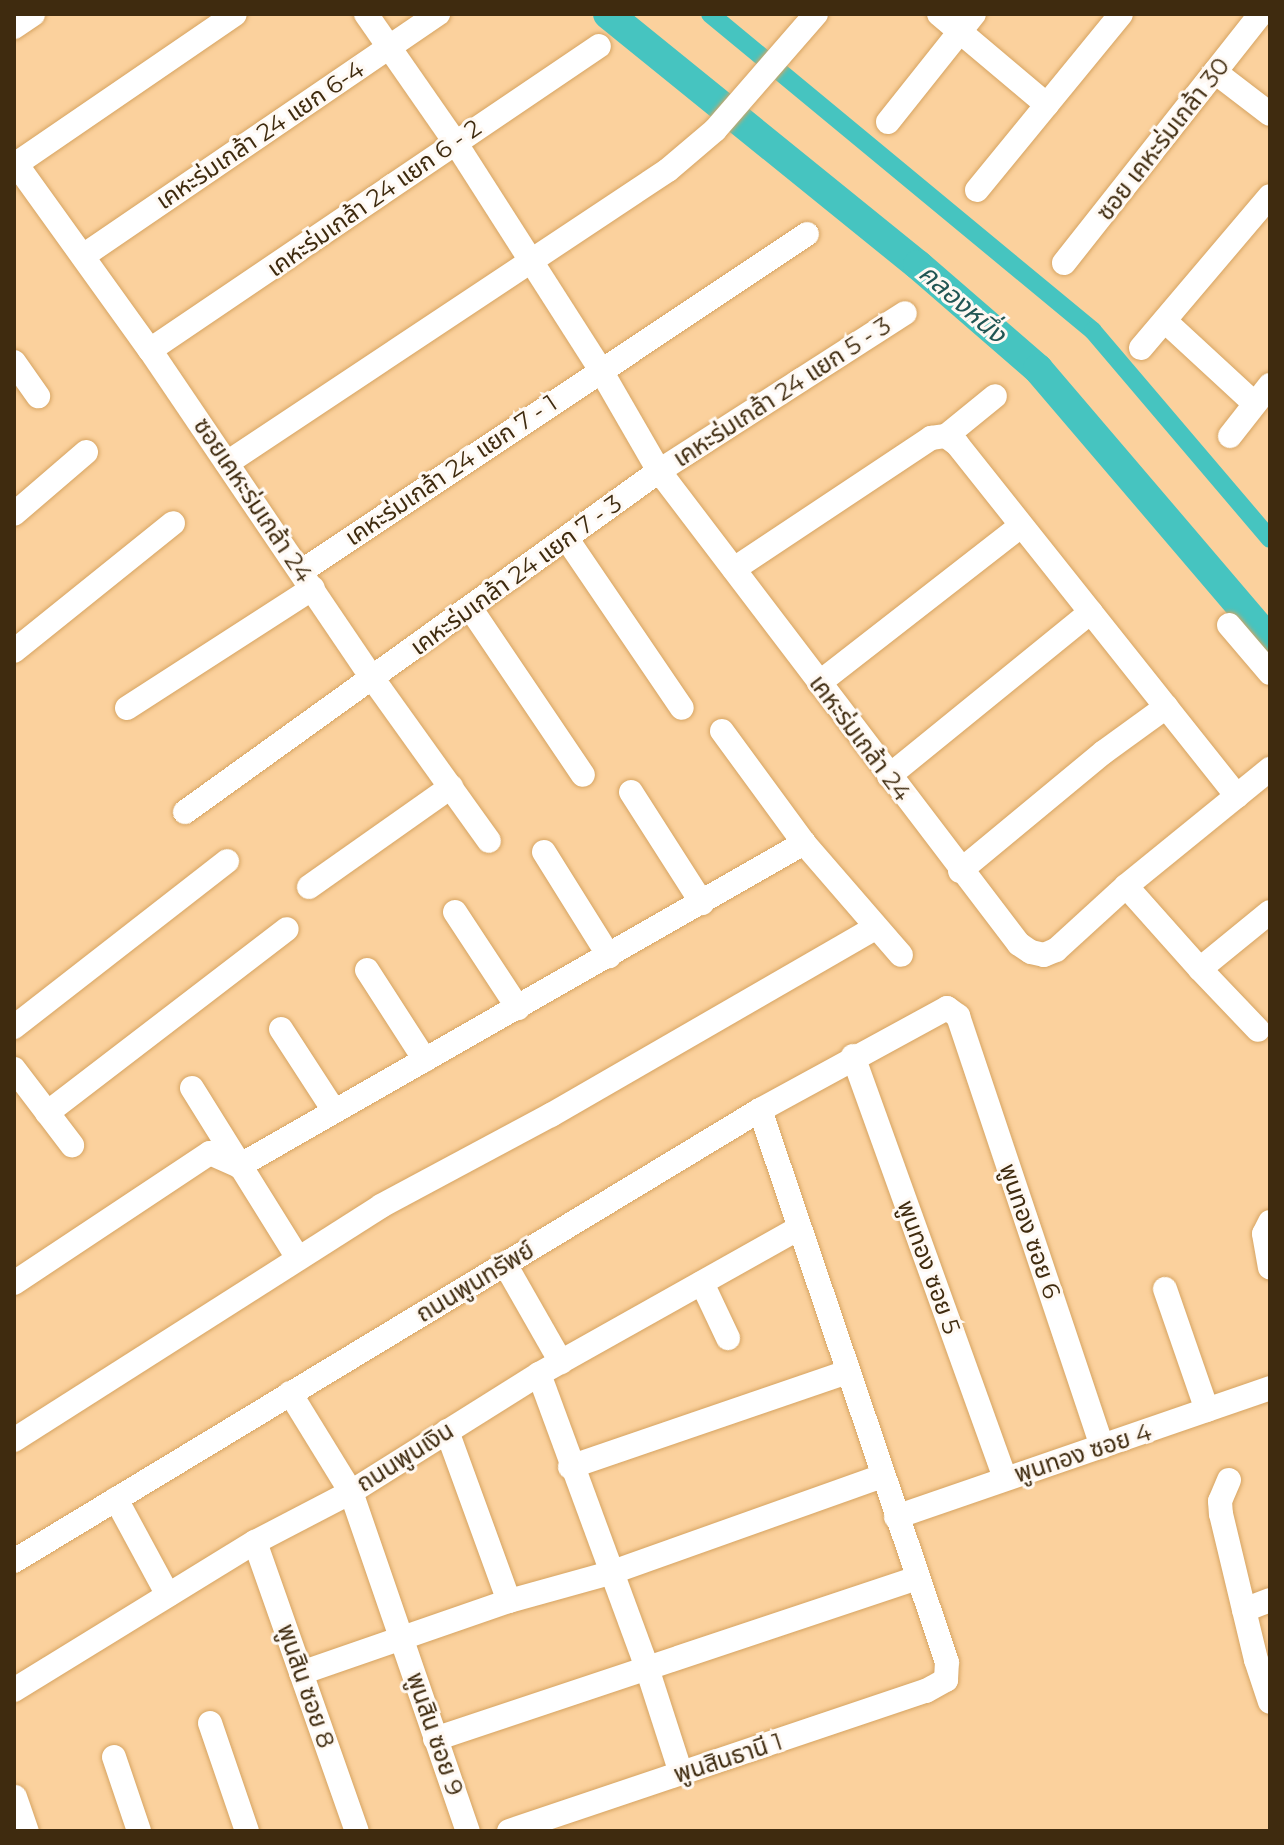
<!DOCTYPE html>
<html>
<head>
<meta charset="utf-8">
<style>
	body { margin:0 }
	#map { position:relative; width:1284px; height:1845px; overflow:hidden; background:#fbd19d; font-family:Montserrat,"Noto Sans Thai",sans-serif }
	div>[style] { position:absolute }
	.canal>* { height:18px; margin:-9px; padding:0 9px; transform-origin:9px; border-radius:9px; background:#46c4c0 }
	.river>* { height:30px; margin:-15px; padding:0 15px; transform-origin:15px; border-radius:15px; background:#46c4c0 }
	.roads { filter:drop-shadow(0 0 2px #d6a462) drop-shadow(0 0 2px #d6a462) }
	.minor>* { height:24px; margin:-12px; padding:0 12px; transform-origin:12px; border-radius:12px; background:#fff }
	span { translate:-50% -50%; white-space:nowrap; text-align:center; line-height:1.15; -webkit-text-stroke:6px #fff9f3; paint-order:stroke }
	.street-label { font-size:24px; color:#3f2b0f }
	.water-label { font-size:26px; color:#215654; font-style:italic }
	.frame { position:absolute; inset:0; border:16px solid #3f2b0f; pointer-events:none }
</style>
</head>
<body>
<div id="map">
	<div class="canal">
		<i style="left:710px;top:14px;width:497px;rotate:39.6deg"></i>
		<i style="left:1093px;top:331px;width:273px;rotate:49.6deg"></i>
	</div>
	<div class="river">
		<i style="left:608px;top:14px;width:399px;rotate:39deg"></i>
		<i style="left:918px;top:265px;width:159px;rotate:40.9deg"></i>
		<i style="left:1038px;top:369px;width:358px;rotate:49.5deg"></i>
	</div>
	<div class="roads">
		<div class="minor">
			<i style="left:366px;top:14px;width:156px;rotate:55.2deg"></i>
			<i style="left:455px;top:142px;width:269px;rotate:57.4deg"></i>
			<i style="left:600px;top:369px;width:118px;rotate:60deg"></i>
			<i style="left:659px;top:471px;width:594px;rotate:52.73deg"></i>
			<i style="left:1019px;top:944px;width:14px;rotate:34deg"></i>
			<i style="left:1031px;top:952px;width:13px;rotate:13deg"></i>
			<i style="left:1044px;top:955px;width:13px;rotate:-23deg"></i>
			<i style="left:1056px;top:950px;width:95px;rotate:-42.4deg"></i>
			<i style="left:1126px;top:886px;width:186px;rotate:-39.1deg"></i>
			<i style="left:939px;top:14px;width:141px;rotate:40.1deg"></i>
			<i style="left:14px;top:27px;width:23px;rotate:-34deg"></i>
			<i style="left:1215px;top:72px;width:69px;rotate:37.4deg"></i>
			<i style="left:888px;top:122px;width:138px;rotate:-51.5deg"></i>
			<i style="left:14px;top:161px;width:233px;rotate:54.3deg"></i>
			<i style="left:150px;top:350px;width:397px;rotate:55.9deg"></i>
			<i style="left:373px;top:679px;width:199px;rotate:54.4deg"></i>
			<i style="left:16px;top:164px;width:265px;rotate:-34.4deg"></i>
			<i style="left:977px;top:190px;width:227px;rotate:-50.7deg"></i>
			<i style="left:83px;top:256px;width:430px;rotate:-34.3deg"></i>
			<i style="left:1064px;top:263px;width:318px;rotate:-51.7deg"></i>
			<i style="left:1165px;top:321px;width:122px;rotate:42.7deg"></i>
			<i style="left:1141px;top:348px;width:199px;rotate:-49.7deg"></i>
			<i style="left:150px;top:350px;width:542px;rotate:-34.1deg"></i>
			<i style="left:14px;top:362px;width:42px;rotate:54.8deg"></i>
			<i style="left:946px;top:436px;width:14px;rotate:36deg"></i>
			<i style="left:957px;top:444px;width:450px;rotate:51.5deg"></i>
			<i style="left:946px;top:436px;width:63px;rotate:-39.2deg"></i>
			<i style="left:1230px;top:436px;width:65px;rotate:-51.9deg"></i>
			<i style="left:227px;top:463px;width:529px;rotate:-33.6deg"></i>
			<i style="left:668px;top:170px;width:62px;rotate:-40.4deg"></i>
			<i style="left:715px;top:130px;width:154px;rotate:-49deg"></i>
			<i style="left:14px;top:514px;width:95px;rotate:-40.7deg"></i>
			<i style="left:567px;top:539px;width:204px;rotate:55.8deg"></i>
			<i style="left:734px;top:569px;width:237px;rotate:-33.6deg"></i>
			<i style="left:931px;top:438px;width:15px;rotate:-8deg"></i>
			<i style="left:302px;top:571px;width:607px;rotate:-33.72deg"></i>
			<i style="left:471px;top:609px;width:200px;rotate:56deg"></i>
			<i style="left:1229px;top:625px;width:63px;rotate:49.5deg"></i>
			<i style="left:14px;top:651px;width:204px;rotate:-38.8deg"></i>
			<i style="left:819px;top:683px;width:256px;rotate:-37.9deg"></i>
			<i style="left:127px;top:708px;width:221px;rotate:-32.8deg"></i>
			<i style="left:722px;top:731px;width:139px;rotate:53.8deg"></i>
			<i style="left:804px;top:843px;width:148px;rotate:49.1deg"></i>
			<i style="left:889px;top:776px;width:260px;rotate:-39.1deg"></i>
			<i style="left:631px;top:792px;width:132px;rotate:57.4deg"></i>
			<i style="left:185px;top:812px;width:584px;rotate:-35.73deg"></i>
			<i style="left:659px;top:471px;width:292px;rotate:-32.7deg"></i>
			<i style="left:544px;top:852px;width:123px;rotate:58deg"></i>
			<i style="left:960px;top:871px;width:187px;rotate:-39.6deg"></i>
			<i style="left:1104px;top:752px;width:77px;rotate:-36deg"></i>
			<i style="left:1126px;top:886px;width:111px;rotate:48.3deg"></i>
			<i style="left:1200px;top:969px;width:90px;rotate:-39.2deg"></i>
			<i style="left:309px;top:887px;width:174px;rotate:-35.2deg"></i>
			<i style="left:455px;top:912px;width:115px;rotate:56.7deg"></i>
			<i style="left:1200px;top:969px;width:84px;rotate:46.4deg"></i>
			<i style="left:367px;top:970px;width:107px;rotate:57.2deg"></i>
			<i style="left:14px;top:1027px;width:270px;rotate:-37.9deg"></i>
			<i style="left:281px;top:1029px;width:95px;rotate:57deg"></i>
			<i style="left:853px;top:1056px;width:449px;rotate:70.2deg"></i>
			<i style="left:14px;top:1069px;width:96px;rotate:52.7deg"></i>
			<i style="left:192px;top:1088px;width:199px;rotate:58.1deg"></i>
			<i style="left:47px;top:1113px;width:302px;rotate:-37.5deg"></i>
			<i style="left:1270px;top:1222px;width:13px;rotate:117deg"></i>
			<i style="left:1264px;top:1234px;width:34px;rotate:80deg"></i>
			<i style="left:505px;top:1264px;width:113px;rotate:60.3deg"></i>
			<i style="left:14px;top:1283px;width:235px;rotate:-33.6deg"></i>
			<i style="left:210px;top:1153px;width:32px;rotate:24deg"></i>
			<i style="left:239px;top:1166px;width:651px;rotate:-29.76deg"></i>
			<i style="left:702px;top:1283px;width:61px;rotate:64.7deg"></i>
			<i style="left:1165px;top:1289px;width:128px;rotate:70.9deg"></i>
			<i style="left:539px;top:1374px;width:313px;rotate:69.8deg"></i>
			<i style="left:647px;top:1668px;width:110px;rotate:72.1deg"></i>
			<i style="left:290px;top:1393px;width:116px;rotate:58.4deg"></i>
			<i style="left:351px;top:1492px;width:359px;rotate:71deg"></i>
			<i style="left:447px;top:1431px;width:181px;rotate:70deg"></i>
			<i style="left:14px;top:1440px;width:435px;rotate:-32.5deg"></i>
			<i style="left:381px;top:1206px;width:193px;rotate:-28.2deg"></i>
			<i style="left:551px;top:1115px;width:374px;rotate:-30deg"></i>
			<i style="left:570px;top:1467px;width:293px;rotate:-18.9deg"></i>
			<i style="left:1229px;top:1480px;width:23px;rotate:113deg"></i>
			<i style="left:1220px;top:1501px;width:13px;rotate:86deg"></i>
			<i style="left:1221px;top:1514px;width:150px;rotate:76.5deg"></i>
			<i style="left:1256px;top:1660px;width:44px;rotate:71.6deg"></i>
			<i style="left:116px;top:1499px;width:109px;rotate:61.6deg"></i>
			<i style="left:896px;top:1517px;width:396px;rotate:-19deg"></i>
			<i style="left:255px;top:1542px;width:306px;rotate:70.6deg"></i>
			<i style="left:14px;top:1561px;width:872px;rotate:-31.16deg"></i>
			<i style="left:760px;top:1110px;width:213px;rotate:-28.6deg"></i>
			<i style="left:947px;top:1008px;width:14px;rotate:36deg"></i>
			<i style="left:958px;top:1016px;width:454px;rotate:71.5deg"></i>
			<i style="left:1244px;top:1610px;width:28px;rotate:-21deg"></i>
			<i style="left:301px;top:1673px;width:220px;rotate:-19.1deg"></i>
			<i style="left:509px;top:1601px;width:105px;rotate:-15.5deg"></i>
			<i style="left:610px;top:1573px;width:289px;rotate:-19.6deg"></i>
			<i style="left:14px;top:1690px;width:283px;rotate:-31.6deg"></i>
			<i style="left:255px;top:1542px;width:108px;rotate:-27.5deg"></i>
			<i style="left:351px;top:1492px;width:222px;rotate:-32.1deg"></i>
			<i style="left:539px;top:1374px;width:298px;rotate:-29.3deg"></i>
			<i style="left:210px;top:1723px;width:114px;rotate:71.1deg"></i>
			<i style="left:435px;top:1739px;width:508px;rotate:-18.47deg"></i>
			<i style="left:114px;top:1757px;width:78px;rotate:71.3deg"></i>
			<i style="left:15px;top:1797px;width:36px;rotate:71deg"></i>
			<i style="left:509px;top:1831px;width:440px;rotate:-18.6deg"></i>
			<i style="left:926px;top:1691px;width:23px;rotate:-29deg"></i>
			<i style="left:946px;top:1680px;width:18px;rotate:-87deg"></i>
			<i style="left:947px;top:1662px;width:583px;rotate:-108.71deg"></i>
		</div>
	</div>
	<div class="street-label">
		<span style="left:260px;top:135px;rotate:-34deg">เคหะร่มเกล้า 24 แยก 6-4</span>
		<span style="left:1163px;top:139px;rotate:-52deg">ซอย เคหะร่มเกล้า 30</span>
		<span style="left:374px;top:198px;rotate:-35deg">เคหะร่มเกล้า 24 แยก 6 - 2</span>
		<span style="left:782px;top:392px;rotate:-33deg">เคหะร่มเกล้า 24 แยก 5 - 3</span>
		<span style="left:451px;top:470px;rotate:-34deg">เคหะร่มเกล้า 24 แยก 7 - 1</span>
		<span style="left:253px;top:500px;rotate:56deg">ซอยเคหะร่มเกล้า 24</span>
		<span style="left:516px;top:575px;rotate:-36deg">เคหะร่มเกล้า 24 แยก 7 - 3</span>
		<span style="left:860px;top:738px;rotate:53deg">เคหะร่มเกล้า 24</span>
		<span style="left:1030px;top:1231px;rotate:71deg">พูนทอง ซอย 6</span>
		<span style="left:929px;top:1267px;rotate:70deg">พูนทอง ซอย 5</span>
		<span style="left:475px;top:1282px;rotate:-31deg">ถนนพูนทรัพย์</span>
		<span style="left:1083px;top:1453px;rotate:-18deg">พูนทอง ซอย 4</span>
		<span style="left:405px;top:1457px;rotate:-32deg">ถนนพูนเงิน</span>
		<span style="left:306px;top:1686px;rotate:71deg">พูนสิน ซอย 8</span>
		<span style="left:435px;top:1734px;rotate:71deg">พูนสิน ซอย 9</span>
		<span style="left:728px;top:1758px;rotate:-18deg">พูนสินธานี 1</span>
	</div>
	<div class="water-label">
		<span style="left:962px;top:304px;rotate:41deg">คลองหนึ่ง</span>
	</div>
	<div class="frame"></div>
</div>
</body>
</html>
